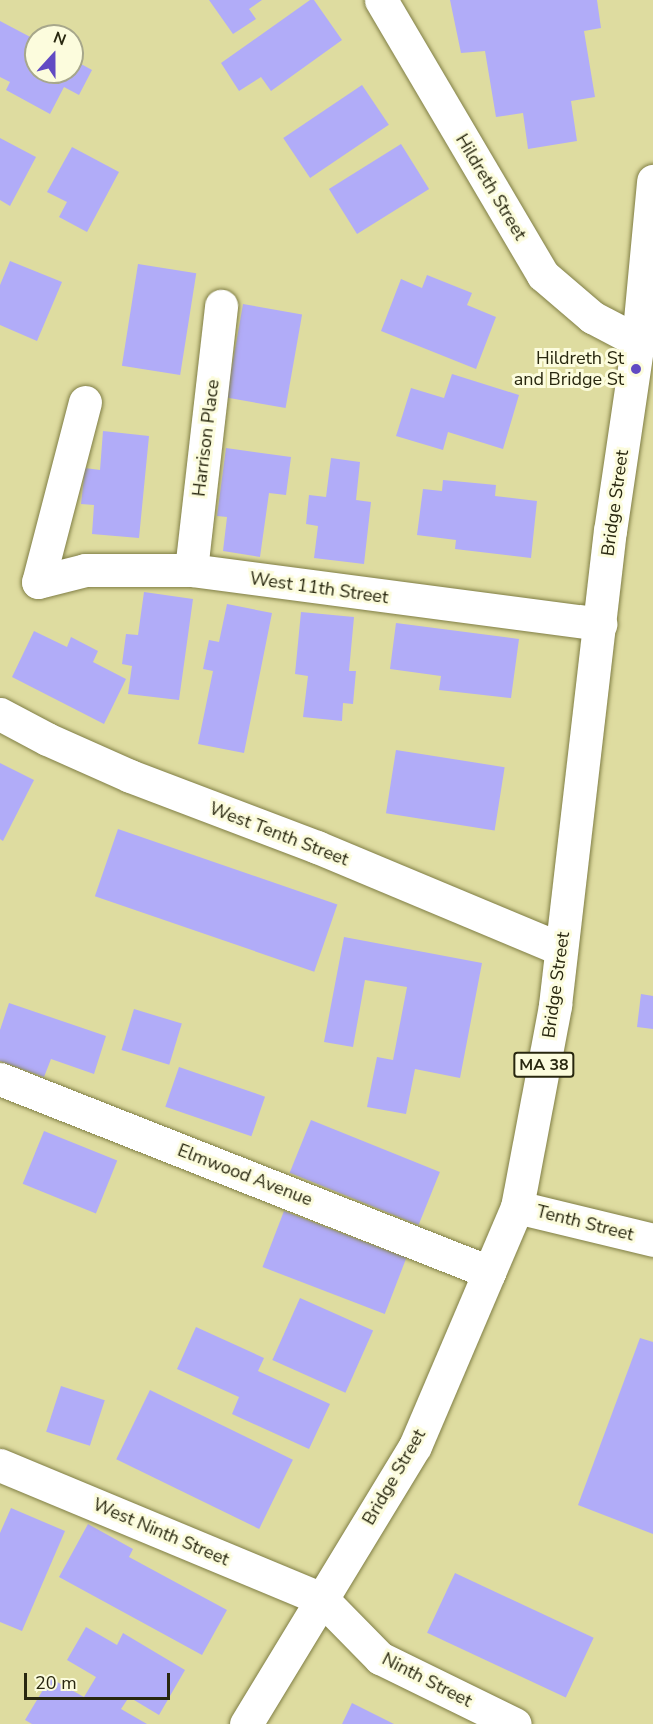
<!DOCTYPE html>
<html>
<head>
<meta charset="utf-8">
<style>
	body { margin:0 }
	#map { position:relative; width:653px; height:1724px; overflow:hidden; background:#dedca0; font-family:"Nunito Sans",sans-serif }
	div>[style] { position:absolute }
	.building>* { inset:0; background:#b1acf8; transform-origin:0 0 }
	.roads { filter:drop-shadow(0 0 2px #807e45) drop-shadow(0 0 2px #807e45) }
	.minor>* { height:33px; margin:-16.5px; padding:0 16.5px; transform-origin:16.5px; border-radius:16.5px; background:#fff }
	.tertiary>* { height:33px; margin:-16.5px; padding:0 16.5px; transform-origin:16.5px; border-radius:16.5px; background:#fff }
	.primary>* { height:33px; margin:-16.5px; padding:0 16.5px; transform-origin:16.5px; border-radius:16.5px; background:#fff }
	.dots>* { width:16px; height:16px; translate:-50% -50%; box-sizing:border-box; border:3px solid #fcfcdd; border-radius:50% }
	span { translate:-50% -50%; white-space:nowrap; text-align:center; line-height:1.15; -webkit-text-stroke:6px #fcfcdd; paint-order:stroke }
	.shield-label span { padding:2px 4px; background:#fcfcdd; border:2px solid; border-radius:4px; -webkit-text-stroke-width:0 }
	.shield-label { font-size:16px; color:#28270f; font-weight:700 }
	.street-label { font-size:18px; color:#28270f }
	.poi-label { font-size:18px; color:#28270f }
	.right { translate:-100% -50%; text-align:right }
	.north { position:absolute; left:24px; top:24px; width:60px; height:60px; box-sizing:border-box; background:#fcfcdd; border:2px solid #a7a78b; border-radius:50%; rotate:21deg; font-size:16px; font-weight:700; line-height:24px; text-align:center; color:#28270f }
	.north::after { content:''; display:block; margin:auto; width:21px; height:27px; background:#614ac3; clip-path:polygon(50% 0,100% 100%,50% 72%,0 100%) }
	.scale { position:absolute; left:24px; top:1673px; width:146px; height:27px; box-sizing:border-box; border:3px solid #28270f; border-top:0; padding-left:8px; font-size:18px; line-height:21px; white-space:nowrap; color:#28270f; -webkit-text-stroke:4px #fcfcdd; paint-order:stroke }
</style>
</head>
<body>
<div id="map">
	<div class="building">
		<i style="clip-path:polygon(209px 0,262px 0,249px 9px,256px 19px,233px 34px)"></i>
		<i style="clip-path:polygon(310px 0,314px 0,342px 40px,271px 91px,261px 77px,239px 91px,221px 63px)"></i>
		<i style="clip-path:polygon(450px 0,597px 0,601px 28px,584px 31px,595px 97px,571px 101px,577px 141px,528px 149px,523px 113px,496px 117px,485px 51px,461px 53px)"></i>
		<i style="clip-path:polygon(0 21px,36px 40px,36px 72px,72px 72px,72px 59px,92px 70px,79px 95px,64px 87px,50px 114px,6px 90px,10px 82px,0 77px)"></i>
		<i style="left:362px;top:85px;width:48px;height:95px;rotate:56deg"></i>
		<i style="clip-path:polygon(0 138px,36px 157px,10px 206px,0 200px)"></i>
		<i style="left:401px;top:144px;width:53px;height:85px;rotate:58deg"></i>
		<i style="clip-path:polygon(72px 147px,119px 172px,87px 232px,59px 217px,67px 202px,47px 192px)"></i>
		<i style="clip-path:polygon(10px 261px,62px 282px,37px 341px,0 325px,0 285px)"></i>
		<i style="left:138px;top:264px;width:59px;height:103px;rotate:9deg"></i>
		<i style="clip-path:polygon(427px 275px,472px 293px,467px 305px,496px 317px,476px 369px,381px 331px,401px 279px,422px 288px)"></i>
		<i style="left:243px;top:304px;width:60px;height:95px;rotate:10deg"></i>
		<i style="clip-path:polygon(452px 374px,519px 395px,503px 449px,448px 432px,443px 450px,396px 436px,411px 388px,444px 398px)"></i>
		<i style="clip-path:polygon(103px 431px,149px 436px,139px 538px,92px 534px,94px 505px,81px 504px,85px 468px,100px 470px)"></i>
		<i style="clip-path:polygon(226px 448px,291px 457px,286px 495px,269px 493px,260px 557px,223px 551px,227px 517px,217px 516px)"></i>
		<i style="clip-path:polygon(331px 458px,360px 462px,356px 500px,371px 502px,364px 564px,314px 558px,318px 526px,306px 524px,309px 495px,326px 497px)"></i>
		<i style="clip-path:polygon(443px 480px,496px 485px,495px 496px,537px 501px,531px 558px,455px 549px,456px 540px,417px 535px,423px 489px,442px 491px)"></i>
		<i style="clip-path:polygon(144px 592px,193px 599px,179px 700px,128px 694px,132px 666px,122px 664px,126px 634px,138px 635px)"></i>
		<i style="clip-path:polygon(227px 604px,272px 613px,244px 753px,198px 744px,213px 671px,203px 669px,209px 640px,219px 642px)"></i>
		<i style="clip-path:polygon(301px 612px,354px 617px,349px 671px,356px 671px,353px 704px,343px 703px,342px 721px,303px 717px,308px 676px,295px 674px)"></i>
		<i style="clip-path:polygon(396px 623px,519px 639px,511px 698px,439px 690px,441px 676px,390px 669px)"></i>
		<i style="clip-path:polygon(34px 631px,67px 647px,71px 637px,98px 651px,93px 662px,126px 679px,104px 724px,12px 677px)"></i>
		<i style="left:396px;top:750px;width:110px;height:64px;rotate:9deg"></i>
		<i style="clip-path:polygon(0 763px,34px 780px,3px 841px,0 839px)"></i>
		<i style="left:118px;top:829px;width:232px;height:71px;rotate:19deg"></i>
		<i style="clip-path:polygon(344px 937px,482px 963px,460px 1078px,415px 1069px,406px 1114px,367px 1107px,377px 1057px,393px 1060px,407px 987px,365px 980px,353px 1047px,324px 1042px)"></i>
		<i style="clip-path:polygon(641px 994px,653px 996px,653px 1029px,637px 1027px)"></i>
		<i style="clip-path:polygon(9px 1003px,106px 1036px,94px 1074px,51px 1059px,44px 1077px,0 1061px,0 1030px)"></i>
		<i style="left:134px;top:1009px;width:50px;height:43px;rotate:17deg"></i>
		<i style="left:179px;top:1067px;width:91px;height:42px;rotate:19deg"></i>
		<i style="left:311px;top:1120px;width:139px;height:57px;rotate:22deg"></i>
		<i style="left:44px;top:1131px;width:79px;height:57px;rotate:22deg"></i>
		<i style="left:284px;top:1211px;width:131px;height:60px;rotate:21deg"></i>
		<i style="left:300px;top:1298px;width:80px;height:68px;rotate:24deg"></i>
		<i style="clip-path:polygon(196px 1327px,264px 1358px,258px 1371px,330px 1404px,309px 1449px,232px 1414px,239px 1397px,177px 1369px)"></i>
		<i style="clip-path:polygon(640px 1338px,653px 1342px,653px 1534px,578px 1505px)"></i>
		<i style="left:61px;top:1386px;width:46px;height:48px;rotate:18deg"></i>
		<i style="left:150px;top:1390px;width:159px;height:77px;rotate:26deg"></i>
		<i style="clip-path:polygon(11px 1508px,65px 1531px,22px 1631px,0 1622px,0 1533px)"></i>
		<i style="clip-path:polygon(88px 1524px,133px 1549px,129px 1557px,227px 1610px,202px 1655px,59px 1577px)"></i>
		<i style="left:455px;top:1573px;width:153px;height:66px;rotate:25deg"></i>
		<i style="clip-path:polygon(86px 1627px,117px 1645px,123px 1633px,185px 1670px,159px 1715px,129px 1697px,121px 1709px,147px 1724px,32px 1724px,25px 1720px,50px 1678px,84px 1697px,96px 1677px,67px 1660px)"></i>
		<i style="clip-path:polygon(352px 1703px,394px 1724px,342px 1724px)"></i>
	</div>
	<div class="roads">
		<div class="minor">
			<i style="left:85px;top:402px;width:186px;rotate:104.6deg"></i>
			<i style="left:38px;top:582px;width:49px;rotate:-14.3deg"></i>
			<i style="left:85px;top:570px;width:106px"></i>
			<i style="left:191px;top:570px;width:413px;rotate:7.5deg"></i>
			<i style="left:191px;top:570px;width:266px;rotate:-83.5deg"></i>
			<i style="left:0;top:714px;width:53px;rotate:28deg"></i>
			<i style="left:47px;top:739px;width:91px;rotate:24deg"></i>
			<i style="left:130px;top:776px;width:200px;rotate:20.8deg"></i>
			<i style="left:317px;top:847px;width:264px;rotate:22.7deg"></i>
			<i style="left:0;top:1079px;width:526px;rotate:21.54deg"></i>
			<i style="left:0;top:1465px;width:349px;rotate:22.6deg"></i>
			<i style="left:322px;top:1599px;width:83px;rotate:45.5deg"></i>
			<i style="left:380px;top:1658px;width:150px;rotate:26.1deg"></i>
		</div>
		<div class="tertiary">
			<i style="left:381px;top:0;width:319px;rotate:59.5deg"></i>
			<i style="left:543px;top:275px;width:65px;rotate:40.6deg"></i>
			<i style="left:592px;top:317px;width:52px;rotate:27.6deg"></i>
			<i style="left:517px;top:1207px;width:140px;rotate:13.6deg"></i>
		</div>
		<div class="primary">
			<i style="left:246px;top:1724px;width:325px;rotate:-58.7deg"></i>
			<i style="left:415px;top:1446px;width:260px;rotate:-66.9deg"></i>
			<i style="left:517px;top:1207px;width:206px;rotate:-79.3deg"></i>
			<i style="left:555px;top:1005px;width:477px;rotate:-83.4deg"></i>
			<i style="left:610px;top:531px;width:192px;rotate:-81.6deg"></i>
			<i style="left:638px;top:341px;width:161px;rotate:-84.6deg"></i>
		</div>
	</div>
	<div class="dots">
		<i style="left:636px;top:369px;background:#614ac3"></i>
	</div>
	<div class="shield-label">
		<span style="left:544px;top:1065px">MA 38</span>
	</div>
	<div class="street-label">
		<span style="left:491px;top:187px;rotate:59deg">Hildreth Street</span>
		<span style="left:206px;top:438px;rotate:-83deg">Harrison Place</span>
		<span style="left:615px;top:503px;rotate:-82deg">Bridge Street</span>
		<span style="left:319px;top:588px;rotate:8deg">West 11th Street</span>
		<span style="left:279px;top:834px;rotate:21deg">West Tenth Street</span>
		<span style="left:556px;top:985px;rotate:-82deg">Bridge Street</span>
		<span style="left:245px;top:1175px;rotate:21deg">Elmwood Avenue</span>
		<span style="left:585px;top:1223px;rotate:14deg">Tenth Street</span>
		<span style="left:394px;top:1477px;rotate:-60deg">Bridge Street</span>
		<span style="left:161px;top:1532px;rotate:23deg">West Ninth Street</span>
		<span style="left:427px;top:1680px;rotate:27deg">Ninth Street</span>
	</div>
	<div class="poi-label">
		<span class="right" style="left:624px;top:369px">Hildreth St<br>and Bridge St</span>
	</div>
	<div class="north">N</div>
	<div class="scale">20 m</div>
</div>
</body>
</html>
